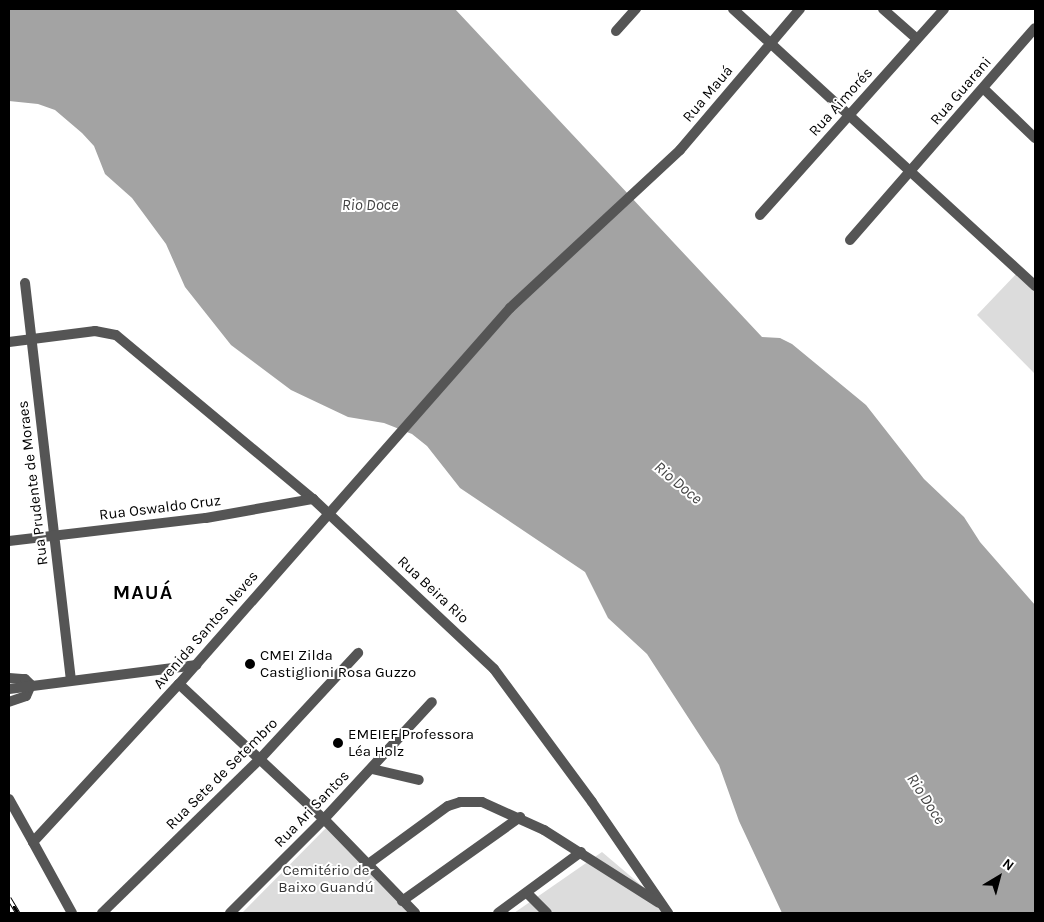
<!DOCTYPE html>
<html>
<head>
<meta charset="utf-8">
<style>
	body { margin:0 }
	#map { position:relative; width:1044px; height:922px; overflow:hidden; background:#fff; font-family:Karla,sans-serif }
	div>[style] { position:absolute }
	.green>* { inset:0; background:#dcdcdc }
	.water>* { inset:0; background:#a3a3a3 }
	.minor>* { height:10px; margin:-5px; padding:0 5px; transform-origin:5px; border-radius:5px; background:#555 }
	.tertiary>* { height:10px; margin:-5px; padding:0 5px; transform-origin:5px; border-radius:5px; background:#555 }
	.rail>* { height:5px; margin-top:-2.5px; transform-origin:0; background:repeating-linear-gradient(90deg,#fff 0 9px,#000 0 18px); box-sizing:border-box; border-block:1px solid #000 }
	.dots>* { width:14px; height:14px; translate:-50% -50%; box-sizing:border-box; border:2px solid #fff; border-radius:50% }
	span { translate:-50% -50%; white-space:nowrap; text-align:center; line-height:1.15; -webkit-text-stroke:4px #fff; paint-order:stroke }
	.street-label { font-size:15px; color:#000 }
	.poi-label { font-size:15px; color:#000 }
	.left { translate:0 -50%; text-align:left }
	.park-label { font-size:15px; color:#333 }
	.water-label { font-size:16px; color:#444; font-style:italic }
	.district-label { font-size:20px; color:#000; font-weight:700; letter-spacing:1px }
	.frame { position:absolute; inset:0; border:10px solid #000; pointer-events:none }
	.north { position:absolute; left:974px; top:852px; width:50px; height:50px; -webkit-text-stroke:4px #fff; paint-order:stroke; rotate:37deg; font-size:14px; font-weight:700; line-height:20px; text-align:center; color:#000 }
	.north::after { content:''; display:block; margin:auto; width:18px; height:22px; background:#000; clip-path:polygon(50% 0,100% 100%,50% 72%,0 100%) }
</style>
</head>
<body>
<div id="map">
	<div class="green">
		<i style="clip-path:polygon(1020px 270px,1035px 280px,1035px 374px,977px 315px)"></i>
		<i style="clip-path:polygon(326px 828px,418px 913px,242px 913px)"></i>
		<i style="clip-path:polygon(602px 852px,674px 913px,514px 913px)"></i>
	</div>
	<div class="water">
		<i style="clip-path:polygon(9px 9px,455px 9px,762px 337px,780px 338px,792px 344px,866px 405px,924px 479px,964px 517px,980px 542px,1035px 605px,1035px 913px,782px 913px,739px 821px,719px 765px,647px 654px,608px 618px,585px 572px,460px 488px,427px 446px,412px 434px,384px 423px,348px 417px,291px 390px,231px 345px,185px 287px,166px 244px,132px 198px,105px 174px,94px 146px,82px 133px,55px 110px,38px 104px,9px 101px)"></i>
	</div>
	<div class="minor">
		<i style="left:733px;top:9px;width:410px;rotate:42.5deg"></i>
		<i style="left:883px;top:9px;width:45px;rotate:41.4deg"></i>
		<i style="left:616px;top:31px;width:30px;rotate:-48deg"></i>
		<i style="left:984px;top:89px;width:71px;rotate:43.9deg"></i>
		<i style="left:760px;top:215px;width:276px;rotate:-48.2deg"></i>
		<i style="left:850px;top:240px;width:281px;rotate:-48.9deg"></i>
		<i style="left:25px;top:283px;width:398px;rotate:83.4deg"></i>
		<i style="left:9px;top:342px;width:87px;rotate:-7.3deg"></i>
		<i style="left:95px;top:331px;width:21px;rotate:11deg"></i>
		<i style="left:116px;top:335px;width:256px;rotate:39.8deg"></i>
		<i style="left:313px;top:499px;width:248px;rotate:43.2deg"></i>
		<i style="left:494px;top:669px;width:165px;rotate:53.6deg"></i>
		<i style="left:592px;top:802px;width:135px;rotate:55.6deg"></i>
		<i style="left:9px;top:541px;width:198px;rotate:-6.7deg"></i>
		<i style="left:206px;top:518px;width:109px;rotate:-10.1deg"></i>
		<i style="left:9px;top:678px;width:16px;rotate:4deg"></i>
		<i style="left:25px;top:679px;width:8px;rotate:45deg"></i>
		<i style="left:31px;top:685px;width:12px;rotate:114deg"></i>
		<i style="left:26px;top:696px;width:18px;rotate:161deg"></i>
		<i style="left:179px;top:684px;width:198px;rotate:43deg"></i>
		<i style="left:324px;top:819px;width:131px;rotate:45.9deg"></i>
		<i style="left:372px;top:769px;width:48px;rotate:13.2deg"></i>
		<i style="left:9px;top:799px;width:49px;rotate:60.8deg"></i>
		<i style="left:367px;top:865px;width:100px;rotate:-36.1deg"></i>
		<i style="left:448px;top:806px;width:13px;rotate:-18deg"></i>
		<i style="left:460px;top:802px;width:22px"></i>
		<i style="left:482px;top:802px;width:68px;rotate:24.3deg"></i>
		<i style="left:544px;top:830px;width:136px;rotate:32.4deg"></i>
		<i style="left:527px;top:893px;width:28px;rotate:45deg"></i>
		<i style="left:402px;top:901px;width:145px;rotate:-35.4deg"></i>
		<i style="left:102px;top:913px;width:219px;rotate:-44.3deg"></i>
		<i style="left:259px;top:760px;width:146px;rotate:-47.2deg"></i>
		<i style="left:230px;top:913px;width:133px;rotate:-45deg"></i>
		<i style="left:324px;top:819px;width:159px;rotate:-47.3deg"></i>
		<i style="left:498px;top:913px;width:103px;rotate:-36.3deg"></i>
	</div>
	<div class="tertiary">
		<i style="left:9px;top:689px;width:189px;rotate:-7.3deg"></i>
		<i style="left:72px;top:913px;width:81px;rotate:-118.8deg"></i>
		<i style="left:33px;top:842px;width:215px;rotate:-47.3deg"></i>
		<i style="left:179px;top:684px;width:501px;rotate:-48.64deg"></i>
		<i style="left:510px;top:308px;width:232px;rotate:-42.9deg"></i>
		<i style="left:680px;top:150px;width:185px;rotate:-49.6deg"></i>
	</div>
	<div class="rail">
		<i style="left:9px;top:898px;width:17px;rotate:59deg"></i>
	</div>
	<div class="dots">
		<i style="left:250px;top:664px;background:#000"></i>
		<i style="left:338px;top:743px;background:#000"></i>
	</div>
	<div class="street-label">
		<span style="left:961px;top:91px;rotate:-49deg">Rua Guarani</span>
		<span style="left:708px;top:94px;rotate:-50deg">Rua Mauá</span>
		<span style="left:841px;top:102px;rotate:-48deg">Rua Aimorés</span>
		<span style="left:33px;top:483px;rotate:-97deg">Rua Prudente de Moraes</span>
		<span style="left:160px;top:508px;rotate:-7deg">Rua Oswaldo Cruz</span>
		<span style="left:433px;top:590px;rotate:43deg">Rua Beira Rio</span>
		<span style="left:206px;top:630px;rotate:-49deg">Avenida Santos Neves</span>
		<span style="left:222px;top:774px;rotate:-45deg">Rua Sete de Setembro</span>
		<span style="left:312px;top:809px;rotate:-46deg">Rua Ari Santos</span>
	</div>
	<div class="poi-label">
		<span class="left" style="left:260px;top:664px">CMEI Zilda<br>Castiglioni Rosa Guzzo</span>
		<span class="left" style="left:348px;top:743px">EMEIEF Professora<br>Léa Holz</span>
	</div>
	<div class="park-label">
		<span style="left:326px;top:879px">Cemitério de<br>Baixo Guandú</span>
	</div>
	<div class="water-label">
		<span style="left:370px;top:205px">Rio Doce</span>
		<span style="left:678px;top:483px;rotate:40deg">Rio Doce</span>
		<span style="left:926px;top:799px;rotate:57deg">Rio Doce</span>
	</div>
	<div class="district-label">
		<span style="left:143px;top:592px">MAUÁ</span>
	</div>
	<div class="frame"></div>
	<div class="north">N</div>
</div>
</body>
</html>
